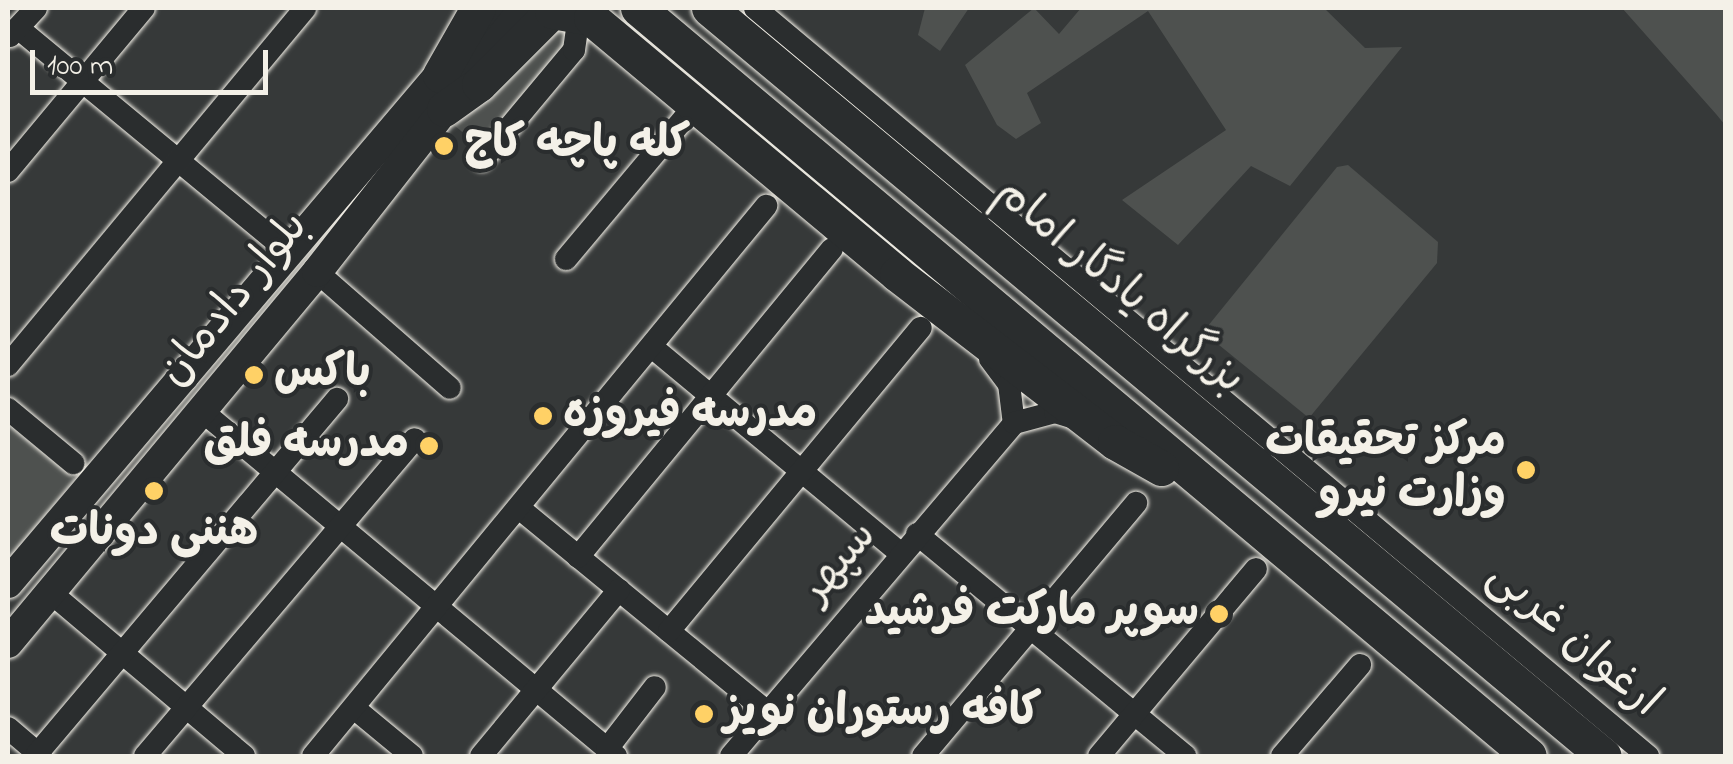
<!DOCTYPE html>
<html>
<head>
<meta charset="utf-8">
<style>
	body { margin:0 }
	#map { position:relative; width:1733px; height:764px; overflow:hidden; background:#363939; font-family:"Indie Flower","Playpen Sans Arabic",sans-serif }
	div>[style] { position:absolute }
	.green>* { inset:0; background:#4e514f }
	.roads { filter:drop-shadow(0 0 2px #f4f1e8) drop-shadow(0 0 2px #f4f1e8) }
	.minor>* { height:22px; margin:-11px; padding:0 11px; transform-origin:11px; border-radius:11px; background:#2a2d2e }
	.major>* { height:30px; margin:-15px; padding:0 15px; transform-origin:15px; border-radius:15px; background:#2a2d2e }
	.highway>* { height:35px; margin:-17.5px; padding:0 17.5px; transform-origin:17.5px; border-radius:17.5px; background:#2a2d2e }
	.dots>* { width:28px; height:28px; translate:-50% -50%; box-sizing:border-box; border:5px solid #2a2d2e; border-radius:50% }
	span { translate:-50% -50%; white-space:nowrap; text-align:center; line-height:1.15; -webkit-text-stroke:8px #2a2d2e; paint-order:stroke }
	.poi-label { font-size:45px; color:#f4f1e8; font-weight:700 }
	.left { translate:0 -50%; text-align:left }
	.right { translate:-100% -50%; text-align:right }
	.street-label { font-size:45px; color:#f4f1e8 }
	.frame { position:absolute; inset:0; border:10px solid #f4f1e8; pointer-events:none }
	.scale { position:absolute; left:30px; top:50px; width:238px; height:45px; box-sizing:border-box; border:5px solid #f4f1e8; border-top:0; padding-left:12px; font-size:30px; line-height:35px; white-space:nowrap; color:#f4f1e8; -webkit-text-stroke:8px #2a2d2e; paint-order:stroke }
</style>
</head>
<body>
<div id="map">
	<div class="green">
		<i style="clip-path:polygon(925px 8px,969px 8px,940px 51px,918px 35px)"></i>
		<i style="clip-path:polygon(1034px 8px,1059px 34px,1081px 8px,1324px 8px,1365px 48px,1402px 47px,1290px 186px,1251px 166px,1178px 245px,1122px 200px,1226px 130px,1148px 11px,1027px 93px,1041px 123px,1016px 139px,997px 125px,965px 65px)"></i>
		<i style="clip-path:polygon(1622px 8px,1725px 8px,1725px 125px,1716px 114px)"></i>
		<i style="clip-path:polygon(558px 17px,574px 36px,483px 149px,455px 126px)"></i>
		<i style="clip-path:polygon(1348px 165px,1438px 242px,1437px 263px,1309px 418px,1203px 332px,1337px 167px)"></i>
		<i style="clip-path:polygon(8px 425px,75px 479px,8px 560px)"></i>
	</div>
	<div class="roads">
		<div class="minor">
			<i style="left:755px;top:8px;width:1165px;rotate:39.95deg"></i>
			<i style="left:18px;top:28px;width:348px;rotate:39.6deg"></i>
			<i style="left:10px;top:36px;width:38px;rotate:-47deg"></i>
			<i style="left:482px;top:160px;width:143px;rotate:-50.1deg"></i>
			<i style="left:574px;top:50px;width:42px;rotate:-81.9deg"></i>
			<i style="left:8px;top:171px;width:212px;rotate:-50.2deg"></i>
			<i style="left:566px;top:259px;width:202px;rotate:-50deg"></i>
			<i style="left:317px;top:272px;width:176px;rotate:41.1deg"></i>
			<i style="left:652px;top:347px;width:322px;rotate:39.7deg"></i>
			<i style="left:990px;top:359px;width:31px;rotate:53deg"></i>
			<i style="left:1009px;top:384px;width:39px;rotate:83deg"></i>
			<i style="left:8px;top:365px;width:464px;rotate:-50.2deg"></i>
			<i style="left:8px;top:409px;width:85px;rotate:39.7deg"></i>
			<i style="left:202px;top:411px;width:539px;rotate:39.81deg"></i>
			<i style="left:519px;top:508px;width:321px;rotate:39.4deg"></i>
			<i style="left:917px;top:534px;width:348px;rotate:39.6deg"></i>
			<i style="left:578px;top:557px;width:399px;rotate:-50.5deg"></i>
			<i style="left:50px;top:592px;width:254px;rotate:40.2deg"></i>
			<i style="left:669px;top:631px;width:394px;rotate:-50.3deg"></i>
			<i style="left:354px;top:708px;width:75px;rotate:39.6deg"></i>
			<i style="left:8px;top:728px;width:43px;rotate:40.3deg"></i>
			<i style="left:607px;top:749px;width:78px;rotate:-52.3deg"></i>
			<i style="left:37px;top:754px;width:465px;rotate:-49.8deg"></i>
			<i style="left:145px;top:756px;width:416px;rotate:-49.6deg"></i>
			<i style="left:313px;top:756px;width:713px;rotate:-50.52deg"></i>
			<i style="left:481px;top:756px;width:216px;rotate:-50.3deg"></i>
			<i style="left:731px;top:756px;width:437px;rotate:-49.6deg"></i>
			<i style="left:1014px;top:423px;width:42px;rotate:-15deg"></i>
			<i style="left:1055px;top:412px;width:21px;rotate:17deg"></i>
			<i style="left:923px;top:756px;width:331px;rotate:-49.9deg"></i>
			<i style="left:1099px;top:756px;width:244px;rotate:-50deg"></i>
			<i style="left:1282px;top:756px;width:120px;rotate:-49.4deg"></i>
		</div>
		<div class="major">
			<i style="left:8px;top:583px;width:754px;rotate:-49.68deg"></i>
			<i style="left:8px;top:643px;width:483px;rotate:-50.2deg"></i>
			<i style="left:317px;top:272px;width:335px;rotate:-51.9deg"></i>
		</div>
		<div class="highway">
			<i style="left:638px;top:8px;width:1163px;rotate:40.01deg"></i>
			<i style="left:709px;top:8px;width:1166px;rotate:39.89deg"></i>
			<i style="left:440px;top:75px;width:77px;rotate:-60.4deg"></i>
			<i style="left:444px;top:109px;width:43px;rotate:-35.5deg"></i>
			<i style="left:479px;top:84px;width:103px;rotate:-45deg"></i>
			<i style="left:552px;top:11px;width:40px;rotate:10deg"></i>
			<i style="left:591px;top:18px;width:399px;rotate:39.9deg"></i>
			<i style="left:897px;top:274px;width:275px;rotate:37.6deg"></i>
			<i style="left:1115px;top:442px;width:53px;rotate:29.5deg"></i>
		</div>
	</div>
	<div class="dots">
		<i style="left:444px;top:146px;background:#ffd166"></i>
		<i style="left:254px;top:375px;background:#ffd166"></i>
		<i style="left:543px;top:416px;background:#ffd166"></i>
		<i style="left:429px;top:446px;background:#ffd166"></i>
		<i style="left:1526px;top:470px;background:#ffd166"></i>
		<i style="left:154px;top:491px;background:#ffd166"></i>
		<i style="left:1219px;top:614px;background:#ffd166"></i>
		<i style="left:704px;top:714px;background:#ffd166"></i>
	</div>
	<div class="poi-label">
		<span class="left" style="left:464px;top:146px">کله پاچه کاج</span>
		<span class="left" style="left:274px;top:375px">باکس</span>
		<span class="left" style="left:563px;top:416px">مدرسه فیروزه</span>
		<span class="right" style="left:1506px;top:470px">مرکز تحقیقات<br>وزارت نیرو</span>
		<span class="right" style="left:409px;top:446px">مدرسه فلق</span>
		<span style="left:154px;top:534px">هننی دونات</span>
		<span class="right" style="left:1199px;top:614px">سوپر مارکت فرشید</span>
		<span class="left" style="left:724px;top:714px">کافه رستوران نویز</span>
	</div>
	<div class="street-label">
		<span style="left:1119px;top:287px;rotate:40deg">بزرگراه یادگار امام</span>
		<span style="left:235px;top:300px;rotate:-51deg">بلوار دادمان</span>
		<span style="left:840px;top:563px;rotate:-50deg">سپهر</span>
		<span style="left:1573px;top:640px;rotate:41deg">ارغوان غربی</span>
	</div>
	<div class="frame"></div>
	<div class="scale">100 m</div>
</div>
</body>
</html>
